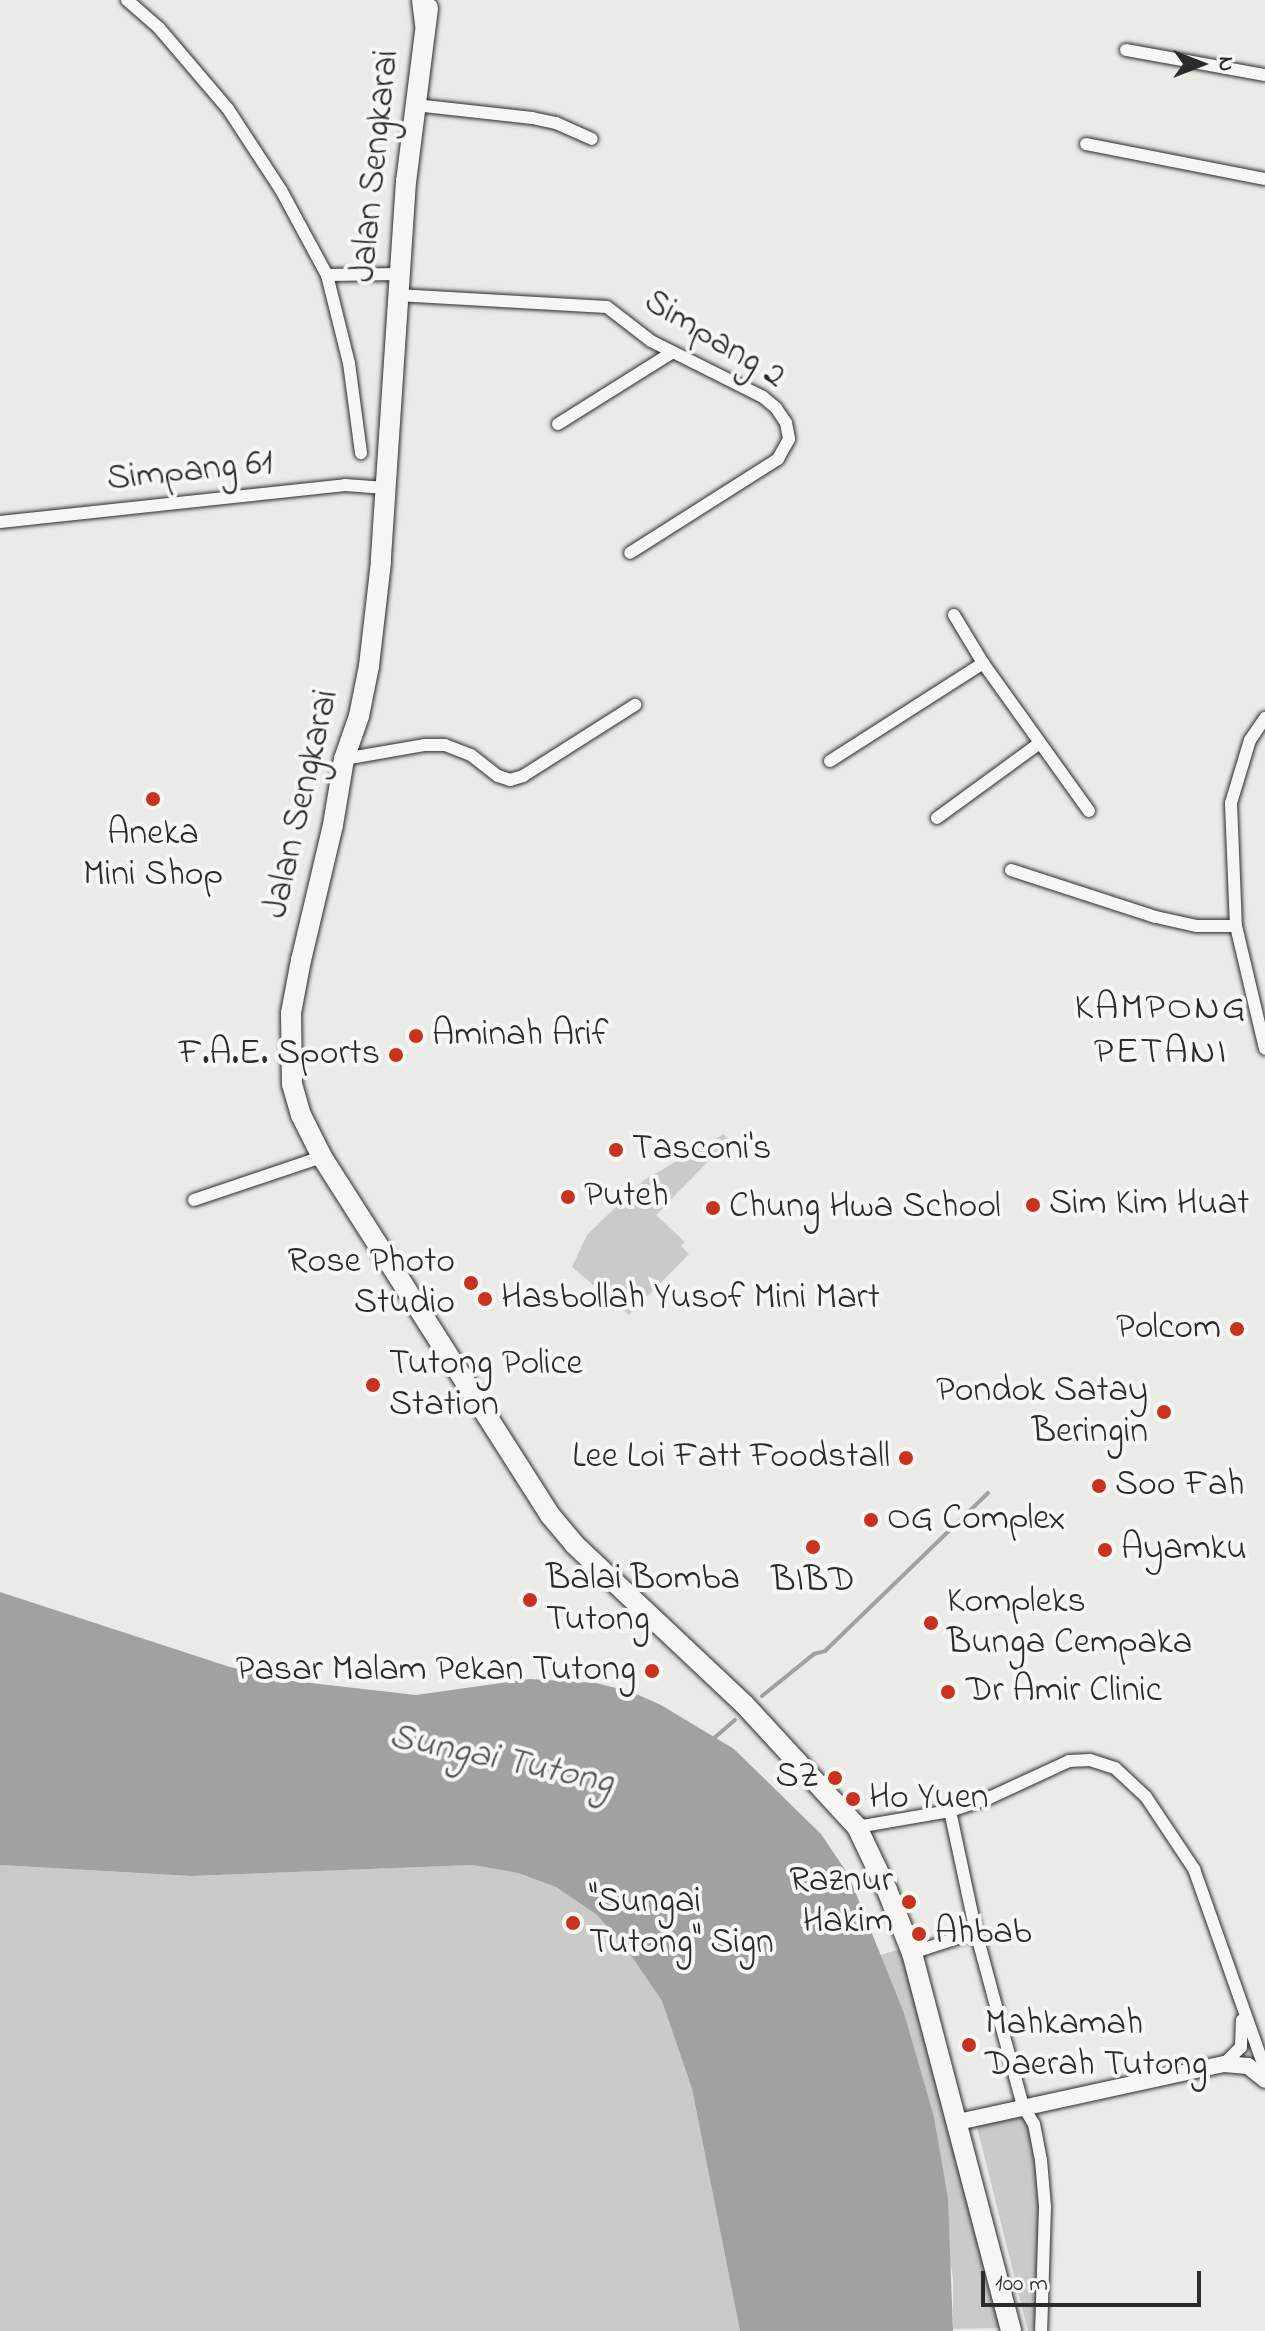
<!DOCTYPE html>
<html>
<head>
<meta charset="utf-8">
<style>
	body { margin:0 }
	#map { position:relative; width:1265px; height:2331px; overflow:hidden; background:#eaeae6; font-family:"Indie Flower",sans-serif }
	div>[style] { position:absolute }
	.green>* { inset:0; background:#cacac7 }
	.water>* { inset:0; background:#a1a19e }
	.stream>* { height:4px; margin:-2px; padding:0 2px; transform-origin:2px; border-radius:2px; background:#a1a19e }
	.roads { filter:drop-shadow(0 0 2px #2b2b2b) drop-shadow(0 0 2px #2b2b2b) }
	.minor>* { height:12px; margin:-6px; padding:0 6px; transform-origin:6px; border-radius:6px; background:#f6f6f2 }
	.tertiary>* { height:16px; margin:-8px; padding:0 8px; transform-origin:8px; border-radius:8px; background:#f6f6f2 }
	.primary>* { height:20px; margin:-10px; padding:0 10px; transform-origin:10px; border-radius:10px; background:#f6f6f2 }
	.trunk>* { height:20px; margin:-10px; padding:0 10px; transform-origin:10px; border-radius:10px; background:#f6f6f2 }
	.dots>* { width:22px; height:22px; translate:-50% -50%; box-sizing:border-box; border:4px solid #f6f6f2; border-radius:50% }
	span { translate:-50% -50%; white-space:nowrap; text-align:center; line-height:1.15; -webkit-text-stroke:8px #f6f6f2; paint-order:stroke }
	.street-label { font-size:36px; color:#2b2b2b }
	.poi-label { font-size:36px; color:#2b2b2b }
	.left { translate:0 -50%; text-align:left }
	.right { translate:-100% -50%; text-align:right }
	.neighbourhood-label { font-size:38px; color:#2b2b2b; letter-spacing:2px }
	.water-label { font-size:38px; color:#545453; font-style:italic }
	.north { position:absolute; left:1161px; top:24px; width:80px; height:80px; -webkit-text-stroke:6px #f6f6f2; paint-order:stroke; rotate:90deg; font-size:22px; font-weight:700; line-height:32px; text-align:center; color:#2b2b2b }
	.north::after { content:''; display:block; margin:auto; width:28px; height:36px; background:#2b2b2b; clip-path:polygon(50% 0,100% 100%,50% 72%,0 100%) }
	.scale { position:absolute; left:981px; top:2271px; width:220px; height:36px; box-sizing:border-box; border:4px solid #2b2b2b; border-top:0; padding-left:10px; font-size:24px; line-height:28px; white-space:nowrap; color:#2b2b2b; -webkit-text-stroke:6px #f6f6f2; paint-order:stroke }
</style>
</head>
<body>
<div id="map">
	<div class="green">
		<i style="clip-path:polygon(724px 1134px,729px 1140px,656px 1215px,685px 1242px,681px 1246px,689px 1254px,629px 1315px,572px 1267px,587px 1235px,644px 1180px)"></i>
		<i style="clip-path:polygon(0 1865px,191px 1876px,473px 1865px,518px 1873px,556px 1887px,597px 1915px,628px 1951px,662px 2001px,692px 2089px,740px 2331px,0 2331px)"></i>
		<i style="clip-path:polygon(904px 1948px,1003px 2328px,953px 2329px,953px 2277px,904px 2013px,880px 1955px)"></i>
		<i style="clip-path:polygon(1026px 2109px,1042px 2204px,1035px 2331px,1028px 2331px,975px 2119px)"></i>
	</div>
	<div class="water">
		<i style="clip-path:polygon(0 1592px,230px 1667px,293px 1681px,416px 1695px,530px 1679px,596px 1683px,632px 1692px,661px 1705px,734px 1749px,821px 1834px,848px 1874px,904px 2013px,934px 2117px,948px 2199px,953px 2331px,740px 2331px,692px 2089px,662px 2001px,628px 1951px,597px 1915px,556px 1887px,518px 1873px,473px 1865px,191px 1876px,0 1865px)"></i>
	</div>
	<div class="stream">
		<i style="left:762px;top:1696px;width:67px;rotate:-38.9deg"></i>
		<i style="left:814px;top:1654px;width:11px;rotate:-15deg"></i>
		<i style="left:825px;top:1651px;width:227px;rotate:-44.1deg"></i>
		<i style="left:713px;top:1739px;width:29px;rotate:-41deg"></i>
	</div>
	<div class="roads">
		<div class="minor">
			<i style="left:127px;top:0;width:43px;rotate:41.2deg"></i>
			<i style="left:159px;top:28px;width:106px;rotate:49.6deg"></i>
			<i style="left:228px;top:109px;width:97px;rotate:56.8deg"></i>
			<i style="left:281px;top:190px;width:97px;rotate:61.6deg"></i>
			<i style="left:327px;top:275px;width:72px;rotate:-0.8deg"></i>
			<i style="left:1126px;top:50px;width:141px;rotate:10.2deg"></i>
			<i style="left:415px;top:105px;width:118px;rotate:6.3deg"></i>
			<i style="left:532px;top:118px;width:25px;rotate:12deg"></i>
			<i style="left:556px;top:123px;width:39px;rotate:24deg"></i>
			<i style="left:1086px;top:144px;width:182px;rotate:11.1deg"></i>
			<i style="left:327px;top:275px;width:91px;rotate:76deg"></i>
			<i style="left:349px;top:363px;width:91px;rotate:82.4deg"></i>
			<i style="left:397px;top:295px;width:210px;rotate:3.3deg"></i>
			<i style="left:607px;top:307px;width:56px;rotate:37.7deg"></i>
			<i style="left:651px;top:341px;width:125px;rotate:26.6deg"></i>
			<i style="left:763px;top:397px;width:17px;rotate:40deg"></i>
			<i style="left:776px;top:408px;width:18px;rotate:56deg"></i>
			<i style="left:786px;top:423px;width:16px;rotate:79deg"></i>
			<i style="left:789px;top:439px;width:23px;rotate:119deg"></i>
			<i style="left:778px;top:459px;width:175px;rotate:147.6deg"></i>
			<i style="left:558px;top:424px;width:133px;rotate:-32.1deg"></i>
			<i style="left:0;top:522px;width:347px;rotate:-6.1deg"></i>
			<i style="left:345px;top:485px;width:41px;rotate:4.2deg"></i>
			<i style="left:954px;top:615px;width:56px;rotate:58.9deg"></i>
			<i style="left:983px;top:663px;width:182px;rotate:54.4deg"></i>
			<i style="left:1265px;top:718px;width:27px;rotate:124deg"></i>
			<i style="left:1250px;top:740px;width:66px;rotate:106.8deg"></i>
			<i style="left:1231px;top:803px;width:123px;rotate:87.7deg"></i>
			<i style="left:1236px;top:926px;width:126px;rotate:76.7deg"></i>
			<i style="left:344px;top:759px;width:81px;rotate:-9.9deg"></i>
			<i style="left:424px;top:745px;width:21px"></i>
			<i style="left:445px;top:745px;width:28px;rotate:21deg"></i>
			<i style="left:471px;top:755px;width:34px;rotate:38deg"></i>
			<i style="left:498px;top:776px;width:13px;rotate:18deg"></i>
			<i style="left:510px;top:780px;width:14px;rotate:-17deg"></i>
			<i style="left:523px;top:776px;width:133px;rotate:-32.4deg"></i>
			<i style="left:830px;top:761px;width:182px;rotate:-32.6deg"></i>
			<i style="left:937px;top:818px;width:127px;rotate:-36.1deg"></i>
			<i style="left:1011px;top:870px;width:152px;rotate:18deg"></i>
			<i style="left:1156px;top:917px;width:42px;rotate:12.4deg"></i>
			<i style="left:1197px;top:926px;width:39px"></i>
			<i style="left:194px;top:1200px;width:135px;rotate:-18.6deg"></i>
			<i style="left:950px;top:1811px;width:124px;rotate:77.9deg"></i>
			<i style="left:976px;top:1932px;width:180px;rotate:74.9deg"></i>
			<i style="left:1023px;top:2106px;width:21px;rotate:59deg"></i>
			<i style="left:1034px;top:2124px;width:37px;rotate:79deg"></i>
			<i style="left:1041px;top:2160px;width:47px;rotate:85.1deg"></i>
			<i style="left:1045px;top:2207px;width:124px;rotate:91.8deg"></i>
			<i style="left:857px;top:1827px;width:94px;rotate:-9.8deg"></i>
			<i style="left:950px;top:1811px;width:41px;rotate:-18.4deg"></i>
			<i style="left:989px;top:1798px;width:88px;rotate:-24.8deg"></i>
			<i style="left:1069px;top:1761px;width:21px;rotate:-3deg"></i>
			<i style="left:1090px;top:1760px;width:26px;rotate:18deg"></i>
			<i style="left:1115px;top:1768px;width:42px;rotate:43.1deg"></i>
			<i style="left:1146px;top:1797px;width:87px;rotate:56.3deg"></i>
			<i style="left:1194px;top:1869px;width:212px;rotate:70.5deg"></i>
			<i style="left:912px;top:1953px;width:67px;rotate:-18.2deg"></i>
			<i style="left:1224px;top:2064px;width:24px;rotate:-45deg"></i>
			<i style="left:1241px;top:2047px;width:27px;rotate:-88deg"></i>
		</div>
		<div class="tertiary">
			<i style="left:958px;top:2122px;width:272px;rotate:-12.3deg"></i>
			<i style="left:1224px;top:2064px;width:24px;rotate:5deg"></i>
			<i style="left:1248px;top:2066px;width:22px;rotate:39deg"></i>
		</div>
		<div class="primary">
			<i style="left:428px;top:8px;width:174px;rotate:97.2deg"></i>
			<i style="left:406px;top:181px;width:382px;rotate:93.8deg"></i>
			<i style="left:381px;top:562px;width:105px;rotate:96.6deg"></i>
			<i style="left:369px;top:666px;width:51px;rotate:101.3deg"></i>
			<i style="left:359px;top:716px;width:46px;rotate:109.2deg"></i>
			<i style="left:344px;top:759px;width:67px;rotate:99.5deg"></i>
			<i style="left:333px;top:825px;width:139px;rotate:103.3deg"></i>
			<i style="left:301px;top:960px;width:54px;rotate:100.7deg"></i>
			<i style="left:291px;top:1013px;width:71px;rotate:89.2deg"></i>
			<i style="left:292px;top:1084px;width:32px;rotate:74deg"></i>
			<i style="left:301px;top:1115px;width:47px;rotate:63.4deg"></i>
			<i style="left:322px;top:1157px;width:424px;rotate:57.5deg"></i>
			<i style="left:550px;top:1515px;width:38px;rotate:50deg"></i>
			<i style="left:574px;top:1544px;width:233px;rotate:43.3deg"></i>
			<i style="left:744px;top:1704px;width:167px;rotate:47.4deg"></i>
			<i style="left:857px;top:1827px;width:70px;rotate:64.5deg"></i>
			<i style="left:887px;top:1890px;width:68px;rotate:68.4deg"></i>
			<i style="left:912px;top:1953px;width:391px;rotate:75.3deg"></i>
		</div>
		<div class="trunk">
			<i style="left:422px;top:0;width:24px;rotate:83deg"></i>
		</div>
	</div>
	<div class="dots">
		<i style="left:153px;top:799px;background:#c8321e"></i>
		<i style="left:416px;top:1036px;background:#c8321e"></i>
		<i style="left:396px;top:1055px;background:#c8321e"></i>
		<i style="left:616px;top:1150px;background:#c8321e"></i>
		<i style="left:568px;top:1197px;background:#c8321e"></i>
		<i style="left:1033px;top:1205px;background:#c8321e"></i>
		<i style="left:713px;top:1208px;background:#c8321e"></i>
		<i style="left:471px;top:1283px;background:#c8321e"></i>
		<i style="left:485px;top:1299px;background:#c8321e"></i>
		<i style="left:1237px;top:1329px;background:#c8321e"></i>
		<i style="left:373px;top:1385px;background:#c8321e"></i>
		<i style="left:1164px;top:1412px;background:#c8321e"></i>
		<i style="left:906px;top:1458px;background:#c8321e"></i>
		<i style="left:1099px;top:1486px;background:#c8321e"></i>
		<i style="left:871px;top:1520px;background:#c8321e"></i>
		<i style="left:813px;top:1547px;background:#c8321e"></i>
		<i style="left:1105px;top:1550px;background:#c8321e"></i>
		<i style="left:530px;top:1600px;background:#c8321e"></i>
		<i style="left:931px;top:1623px;background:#c8321e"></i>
		<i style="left:652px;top:1671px;background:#c8321e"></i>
		<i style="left:948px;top:1692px;background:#c8321e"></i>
		<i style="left:835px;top:1778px;background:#c8321e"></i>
		<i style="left:853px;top:1799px;background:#c8321e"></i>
		<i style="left:909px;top:1902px;background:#c8321e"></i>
		<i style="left:573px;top:1923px;background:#c8321e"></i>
		<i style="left:919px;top:1934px;background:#c8321e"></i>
		<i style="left:969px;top:2045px;background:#c8321e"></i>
	</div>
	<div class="street-label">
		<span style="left:376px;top:166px;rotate:-84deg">Jalan Sengkarai</span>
		<span style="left:714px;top:340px;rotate:31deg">Simpang 2</span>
		<span style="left:190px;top:472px;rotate:-6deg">Simpang 61</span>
		<span style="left:302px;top:804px;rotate:-77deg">Jalan Sengkarai</span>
	</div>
	<div class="poi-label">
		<span style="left:153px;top:855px">Aneka<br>Mini Shop</span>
		<span class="left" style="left:432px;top:1036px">Aminah Arif</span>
		<span class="right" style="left:380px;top:1055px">F.A.E. Sports</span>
		<span class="left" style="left:632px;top:1150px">Tasconi's</span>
		<span class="left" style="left:584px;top:1197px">Puteh</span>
		<span class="left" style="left:1049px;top:1205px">Sim Kim Huat</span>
		<span class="left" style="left:729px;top:1208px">Chung Hwa School</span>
		<span class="right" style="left:455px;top:1283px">Rose Photo<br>Studio</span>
		<span class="left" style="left:501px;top:1299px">Hasbollah Yusof Mini Mart</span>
		<span class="right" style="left:1221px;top:1329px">Polcom</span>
		<span class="left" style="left:389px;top:1385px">Tutong Police<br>Station</span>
		<span class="right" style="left:1148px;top:1412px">Pondok Satay<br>Beringin</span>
		<span class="right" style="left:890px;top:1458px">Lee Loi Fatt Foodstall</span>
		<span class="left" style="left:1115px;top:1486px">Soo Fah</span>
		<span class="left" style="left:887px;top:1520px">OG Complex</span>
		<span class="left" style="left:1121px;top:1550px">Ayamku</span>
		<span class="left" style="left:546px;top:1600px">Balai Bomba<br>Tutong</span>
		<span style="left:813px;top:1582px">BIBD</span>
		<span class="left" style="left:947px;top:1623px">Kompleks<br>Bunga Cempaka</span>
		<span class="right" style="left:636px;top:1671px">Pasar Malam Pekan Tutong</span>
		<span class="left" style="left:966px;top:1692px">Dr Amir Clinic</span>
		<span class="right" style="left:819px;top:1778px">SZ</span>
		<span class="left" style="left:869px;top:1799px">Ho Yuen</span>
		<span class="right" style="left:893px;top:1902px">Raznur<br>Hakim</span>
		<span class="left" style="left:589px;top:1923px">"Sungai<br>Tutong" Sign</span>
		<span class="left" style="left:935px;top:1934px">Ahbab</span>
		<span class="left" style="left:985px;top:2045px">Mahkamah<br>Daerah Tutong</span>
	</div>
	<div class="neighbourhood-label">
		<span style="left:1161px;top:1032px">KAMPONG<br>PETANI</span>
	</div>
	<div class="water-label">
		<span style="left:501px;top:1761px;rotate:12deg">Sungai Tutong</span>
	</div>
	<div class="north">N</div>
	<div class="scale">100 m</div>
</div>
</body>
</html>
